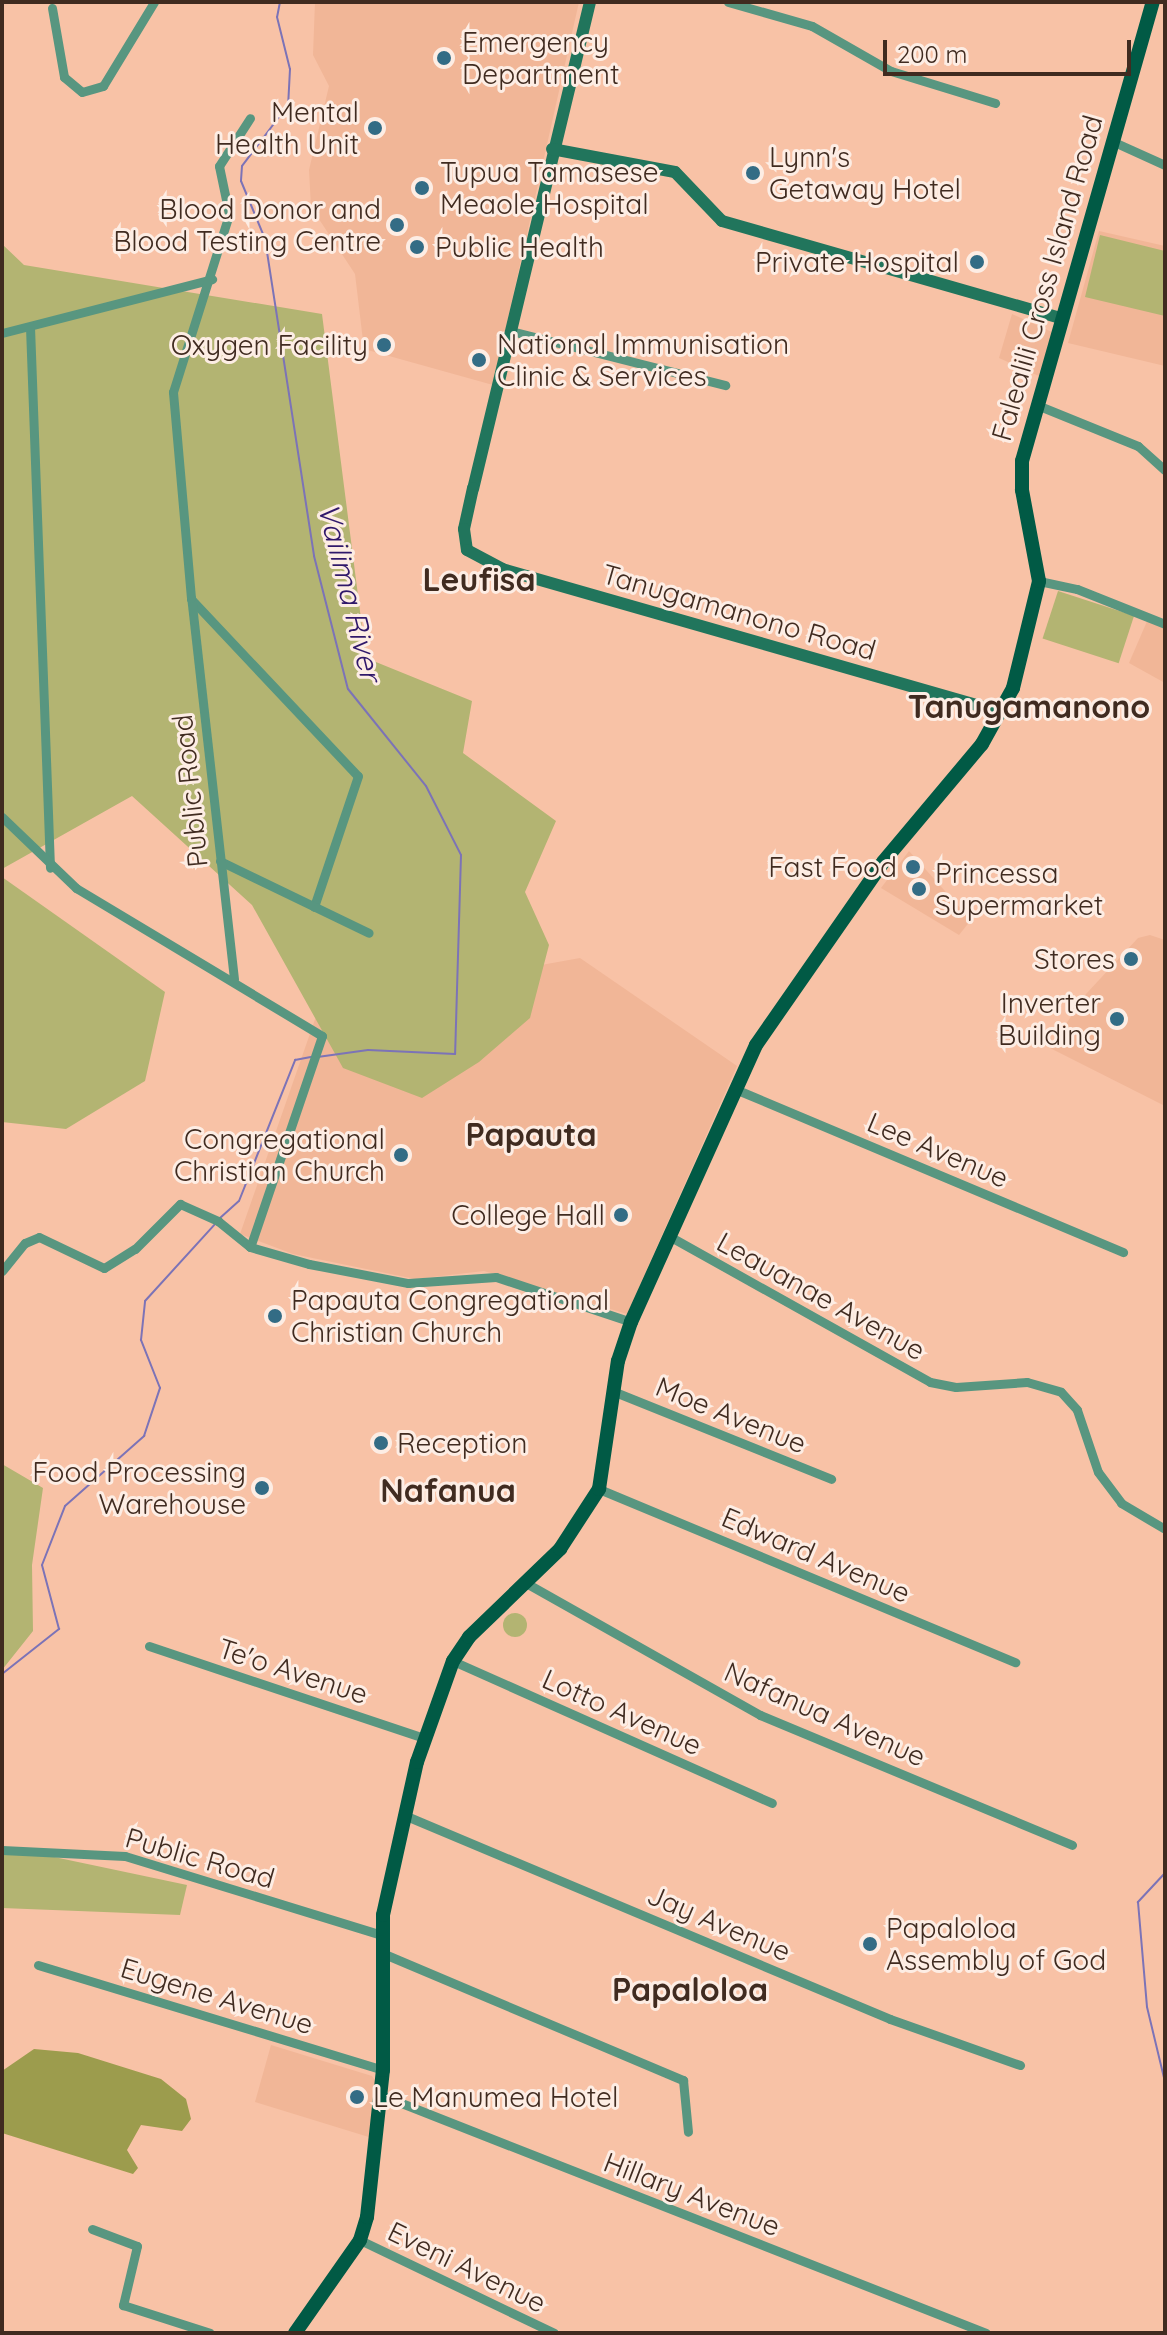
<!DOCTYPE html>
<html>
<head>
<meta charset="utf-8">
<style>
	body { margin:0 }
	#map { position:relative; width:1167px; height:2335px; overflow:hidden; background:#f8c2a6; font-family:Quicksand,sans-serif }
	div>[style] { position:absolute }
	.built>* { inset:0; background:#f1b697 }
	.green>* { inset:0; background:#b3b472; transform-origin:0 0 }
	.round { border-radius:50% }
	.forest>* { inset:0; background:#9c9c4d }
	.stream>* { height:2px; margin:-1px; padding:0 1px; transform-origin:1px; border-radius:1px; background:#7c73b7 }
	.street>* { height:9px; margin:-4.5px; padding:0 4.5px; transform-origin:4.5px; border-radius:4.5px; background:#589680 }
	.secondary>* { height:12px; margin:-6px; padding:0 6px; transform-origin:6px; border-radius:6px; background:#21755c }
	.primary>* { height:14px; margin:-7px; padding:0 7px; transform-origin:7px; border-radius:7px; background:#015a45 }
	.dots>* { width:22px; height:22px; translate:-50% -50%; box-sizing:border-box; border:4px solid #fdede4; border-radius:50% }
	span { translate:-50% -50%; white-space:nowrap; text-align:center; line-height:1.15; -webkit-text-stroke:6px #fdede4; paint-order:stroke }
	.poi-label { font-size:28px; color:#402b20 }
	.left { translate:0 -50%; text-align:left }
	.right { translate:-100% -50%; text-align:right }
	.street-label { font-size:28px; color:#402b20 }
	.water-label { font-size:30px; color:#30186a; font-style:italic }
	.quarter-label { font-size:32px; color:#402b20; font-weight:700 }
	.frame { position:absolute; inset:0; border:4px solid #402b20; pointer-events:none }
	.scale { position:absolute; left:883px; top:40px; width:248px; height:36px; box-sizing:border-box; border:4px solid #402b20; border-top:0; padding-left:10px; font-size:24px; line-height:28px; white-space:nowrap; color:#402b20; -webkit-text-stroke:6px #fdede4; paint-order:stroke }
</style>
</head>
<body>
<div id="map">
	<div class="built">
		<i style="clip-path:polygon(315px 2px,579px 2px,493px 385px,364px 349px,355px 274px,311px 207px,309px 170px,329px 86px,313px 55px)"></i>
		<i style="clip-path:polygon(1099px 231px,1165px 246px,1165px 366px,1068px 343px)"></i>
		<i style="clip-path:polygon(1012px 314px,1054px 333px,1041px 377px,999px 358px)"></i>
		<i style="clip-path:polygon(1148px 619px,1165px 628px,1165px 683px,1129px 663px)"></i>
		<i style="clip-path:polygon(909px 851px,971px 920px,959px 935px,881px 888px)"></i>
		<i style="clip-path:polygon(1150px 935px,1165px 940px,1165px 1106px,1050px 1048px,1086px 994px,1138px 938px)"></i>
		<i style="clip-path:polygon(580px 958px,737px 1066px,627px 1314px,484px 1271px,415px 1279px,293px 1254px,240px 1234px,320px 1005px)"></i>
		<i style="clip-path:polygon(271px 2045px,372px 2076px,378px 2085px,372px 2138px,255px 2102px)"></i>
	</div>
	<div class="green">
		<i style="clip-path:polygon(1100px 235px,1165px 251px,1165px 316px,1085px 297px)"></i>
		<i style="clip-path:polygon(2px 244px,24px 265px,322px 314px,366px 658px,472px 701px,463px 753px,556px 821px,525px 892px,549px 945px,530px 1018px,479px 1062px,422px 1098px,343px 1068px,252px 905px,132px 796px,2px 869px)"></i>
		<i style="left:1058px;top:591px;width:80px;height:50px;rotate:18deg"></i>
		<i style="clip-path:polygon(2px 877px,165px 992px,145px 1081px,66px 1129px,2px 1122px)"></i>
		<i style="clip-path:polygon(2px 1464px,43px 1488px,32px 1565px,33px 1631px,2px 1670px)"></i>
		<i class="round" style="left:503px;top:1613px;width:24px;height:24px"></i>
		<i style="clip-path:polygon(2px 1846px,187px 1885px,180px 1915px,2px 1908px)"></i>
	</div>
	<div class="forest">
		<i style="clip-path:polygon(34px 2049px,78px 2053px,161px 2079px,186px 2099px,191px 2119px,182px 2131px,141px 2125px,127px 2150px,138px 2168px,133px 2174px,2px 2133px,2px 2071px)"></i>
	</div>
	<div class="stream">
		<i style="left:280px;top:2px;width:15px;rotate:101deg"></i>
		<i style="left:277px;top:17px;width:54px;rotate:76deg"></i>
		<i style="left:290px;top:69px;width:36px;rotate:93deg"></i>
		<i style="left:288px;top:105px;width:76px;rotate:127deg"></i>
		<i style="left:242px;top:166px;width:15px;rotate:94deg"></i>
		<i style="left:241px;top:181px;width:63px;rotate:67.5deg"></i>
		<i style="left:265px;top:239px;width:321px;rotate:81.2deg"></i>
		<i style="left:314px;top:556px;width:137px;rotate:75.7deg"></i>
		<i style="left:348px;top:689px;width:124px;rotate:51.2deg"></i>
		<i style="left:426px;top:786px;width:77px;rotate:63.1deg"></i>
		<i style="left:461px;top:855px;width:199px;rotate:91.7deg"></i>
		<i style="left:455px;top:1054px;width:87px;rotate:-177.4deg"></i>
		<i style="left:368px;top:1050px;width:51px;rotate:172.2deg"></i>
		<i style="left:220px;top:1218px;width:25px;rotate:-42deg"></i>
		<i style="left:239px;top:1201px;width:152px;rotate:-68.3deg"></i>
		<i style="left:295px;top:1060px;width:16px;rotate:-11deg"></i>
		<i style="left:2px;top:1674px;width:73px;rotate:-38.3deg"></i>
		<i style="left:59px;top:1629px;width:66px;rotate:-104.9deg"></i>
		<i style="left:42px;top:1565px;width:63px;rotate:-68.7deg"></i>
		<i style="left:65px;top:1506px;width:106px;rotate:-41.5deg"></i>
		<i style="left:144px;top:1436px;width:51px;rotate:-71.6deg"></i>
		<i style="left:160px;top:1388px;width:52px;rotate:-111.6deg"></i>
		<i style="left:141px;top:1340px;width:39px;rotate:-84deg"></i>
		<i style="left:145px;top:1301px;width:105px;rotate:-47.7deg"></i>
		<i style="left:1165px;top:1873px;width:40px;rotate:133deg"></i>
		<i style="left:1138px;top:1902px;width:105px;rotate:85.1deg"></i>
		<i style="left:1147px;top:2007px;width:77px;rotate:76.5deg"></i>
	</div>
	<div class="street">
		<i style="left:728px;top:2px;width:87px;rotate:15.9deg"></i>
		<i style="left:812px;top:26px;width:91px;rotate:29.7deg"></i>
		<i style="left:891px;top:71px;width:109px;rotate:17.1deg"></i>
		<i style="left:52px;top:8px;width:70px;rotate:80.1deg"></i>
		<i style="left:64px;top:77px;width:23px;rotate:40deg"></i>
		<i style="left:82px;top:92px;width:22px;rotate:-16deg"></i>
		<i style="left:103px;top:86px;width:98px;rotate:-58.7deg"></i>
		<i style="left:1114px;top:142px;width:56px;rotate:24.3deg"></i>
		<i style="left:30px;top:327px;width:541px;rotate:87.88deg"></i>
		<i style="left:515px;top:332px;width:217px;rotate:14.2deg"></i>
		<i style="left:2px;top:333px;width:217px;rotate:-14.4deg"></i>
		<i style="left:1037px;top:405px;width:109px;rotate:22.1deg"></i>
		<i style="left:1138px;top:446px;width:36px;rotate:42deg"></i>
		<i style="left:1039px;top:581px;width:39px;rotate:12deg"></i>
		<i style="left:1077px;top:589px;width:95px;rotate:21.7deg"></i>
		<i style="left:191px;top:599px;width:243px;rotate:46.7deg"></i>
		<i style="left:358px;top:776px;width:138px;rotate:108.6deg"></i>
		<i style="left:2px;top:817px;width:103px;rotate:43.8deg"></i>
		<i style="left:76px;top:888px;width:287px;rotate:31deg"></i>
		<i style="left:322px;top:1036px;width:223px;rotate:108.8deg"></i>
		<i style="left:220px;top:861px;width:165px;rotate:25.8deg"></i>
		<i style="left:234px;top:979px;width:383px;rotate:-96.4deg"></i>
		<i style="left:191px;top:598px;width:207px;rotate:-95deg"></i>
		<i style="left:173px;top:392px;width:187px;rotate:-72.5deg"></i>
		<i style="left:229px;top:214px;width:49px;rotate:-101.8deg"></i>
		<i style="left:219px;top:166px;width:57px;rotate:-57.1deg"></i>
		<i style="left:735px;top:1089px;width:421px;rotate:22.8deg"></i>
		<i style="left:669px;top:1236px;width:299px;rotate:29.2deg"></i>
		<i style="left:930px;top:1382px;width:26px;rotate:11deg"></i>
		<i style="left:956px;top:1387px;width:71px;rotate:-4deg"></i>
		<i style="left:1027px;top:1382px;width:35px;rotate:16deg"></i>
		<i style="left:1061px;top:1392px;width:24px;rotate:48deg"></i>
		<i style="left:1077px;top:1410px;width:65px;rotate:71.3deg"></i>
		<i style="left:1098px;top:1472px;width:39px;rotate:53deg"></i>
		<i style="left:1121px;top:1503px;width:51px;rotate:30.6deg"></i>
		<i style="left:2px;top:1271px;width:36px;rotate:-51deg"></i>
		<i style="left:25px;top:1243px;width:15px;rotate:-23deg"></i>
		<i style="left:39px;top:1237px;width:72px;rotate:25.5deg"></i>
		<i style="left:104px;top:1268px;width:36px;rotate:-32deg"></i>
		<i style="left:135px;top:1249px;width:64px;rotate:-45deg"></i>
		<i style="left:180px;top:1204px;width:42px;rotate:24.1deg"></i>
		<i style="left:218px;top:1221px;width:41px;rotate:39.1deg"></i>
		<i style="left:250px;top:1247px;width:61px;rotate:16.1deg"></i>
		<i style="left:309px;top:1264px;width:101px;rotate:10.9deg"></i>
		<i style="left:408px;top:1283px;width:88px;rotate:-3.9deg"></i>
		<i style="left:496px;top:1277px;width:142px;rotate:18.4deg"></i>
		<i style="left:615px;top:1392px;width:233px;rotate:21.9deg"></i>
		<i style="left:599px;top:1489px;width:451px;rotate:22.6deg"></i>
		<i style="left:526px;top:1583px;width:269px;rotate:29.4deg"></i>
		<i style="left:760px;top:1715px;width:338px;rotate:22.6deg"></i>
		<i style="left:149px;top:1646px;width:290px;rotate:18.5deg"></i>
		<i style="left:453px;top:1661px;width:349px;rotate:24deg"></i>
		<i style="left:404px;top:1815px;width:527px;rotate:22.77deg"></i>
		<i style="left:890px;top:2019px;width:138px;rotate:19.5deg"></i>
		<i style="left:2px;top:1850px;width:123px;rotate:2.8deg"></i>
		<i style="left:125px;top:1856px;width:269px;rotate:17.1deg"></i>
		<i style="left:382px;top:1953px;width:327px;rotate:22.9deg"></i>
		<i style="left:683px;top:2080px;width:52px;rotate:84.5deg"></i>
		<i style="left:38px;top:1965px;width:361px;rotate:16.9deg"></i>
		<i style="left:381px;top:2095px;width:650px;rotate:21.47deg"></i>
		<i style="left:92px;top:2229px;width:48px;rotate:20.7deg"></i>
		<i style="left:137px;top:2246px;width:61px;rotate:103.3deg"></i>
		<i style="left:123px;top:2305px;width:91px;rotate:17.8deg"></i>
		<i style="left:360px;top:2240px;width:215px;rotate:25.6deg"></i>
	</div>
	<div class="secondary">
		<i style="left:590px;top:2px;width:500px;rotate:103.5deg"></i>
		<i style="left:473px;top:488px;width:42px;rotate:102.4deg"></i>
		<i style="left:464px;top:529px;width:21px;rotate:82deg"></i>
		<i style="left:467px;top:550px;width:40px;rotate:28deg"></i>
		<i style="left:502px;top:569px;width:519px;rotate:15.99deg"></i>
		<i style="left:552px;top:149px;width:125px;rotate:10.6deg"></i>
		<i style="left:675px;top:172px;width:68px;rotate:46.2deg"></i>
		<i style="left:722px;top:221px;width:352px;rotate:16deg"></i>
	</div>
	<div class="primary">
		<i style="left:295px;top:2333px;width:113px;rotate:-55deg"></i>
		<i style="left:360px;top:2240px;width:24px;rotate:-73deg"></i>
		<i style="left:367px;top:2217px;width:148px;rotate:-83.8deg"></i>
		<i style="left:383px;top:2070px;width:155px;rotate:-90deg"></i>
		<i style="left:383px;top:1915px;width:157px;rotate:-77.5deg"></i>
		<i style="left:417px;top:1762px;width:107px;rotate:-70.4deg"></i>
		<i style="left:453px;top:1661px;width:29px;rotate:-56deg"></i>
		<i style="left:469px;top:1637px;width:127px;rotate:-44deg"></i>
		<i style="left:560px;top:1549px;width:72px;rotate:-57deg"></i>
		<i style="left:599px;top:1489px;width:129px;rotate:-81.6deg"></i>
		<i style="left:618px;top:1361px;width:41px;rotate:-71.6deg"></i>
		<i style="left:631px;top:1322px;width:304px;rotate:-65.7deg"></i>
		<i style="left:756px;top:1045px;width:223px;rotate:-55.2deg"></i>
		<i style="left:883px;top:862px;width:154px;rotate:-50deg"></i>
		<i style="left:982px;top:744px;width:64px;rotate:-61deg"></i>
		<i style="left:1013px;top:688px;width:110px;rotate:-76.3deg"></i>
		<i style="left:1039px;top:581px;width:93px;rotate:-100.6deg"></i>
		<i style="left:1022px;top:490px;width:29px;rotate:-90deg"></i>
		<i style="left:1022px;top:461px;width:477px;rotate:-74.1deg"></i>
	</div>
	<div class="dots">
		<i style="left:444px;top:58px;background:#336c85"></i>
		<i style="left:375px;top:128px;background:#336c85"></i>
		<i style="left:753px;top:173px;background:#336c85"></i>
		<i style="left:422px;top:188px;background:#336c85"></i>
		<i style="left:397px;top:225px;background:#336c85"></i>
		<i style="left:417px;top:247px;background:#336c85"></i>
		<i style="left:977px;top:262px;background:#336c85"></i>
		<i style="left:384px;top:345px;background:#336c85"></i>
		<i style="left:479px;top:360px;background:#336c85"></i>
		<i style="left:913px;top:867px;background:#336c85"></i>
		<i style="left:919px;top:889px;background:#336c85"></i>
		<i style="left:1131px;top:959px;background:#336c85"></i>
		<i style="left:1117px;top:1019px;background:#336c85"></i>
		<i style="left:401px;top:1155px;background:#336c85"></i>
		<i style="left:621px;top:1215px;background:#336c85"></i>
		<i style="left:275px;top:1316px;background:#336c85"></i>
		<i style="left:381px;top:1443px;background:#336c85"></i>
		<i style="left:262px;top:1488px;background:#336c85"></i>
		<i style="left:870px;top:1944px;background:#336c85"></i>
		<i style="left:357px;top:2097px;background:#336c85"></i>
	</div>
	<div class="poi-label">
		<span class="left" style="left:462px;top:58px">Emergency<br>Department</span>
		<span class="right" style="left:359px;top:128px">Mental<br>Health Unit</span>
		<span class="left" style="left:769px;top:173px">Lynn's<br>Getaway Hotel</span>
		<span class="left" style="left:440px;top:188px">Tupua Tamasese<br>Meaole Hospital</span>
		<span class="right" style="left:381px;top:225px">Blood Donor and<br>Blood Testing Centre</span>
		<span class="left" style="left:435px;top:247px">Public Health</span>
		<span class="right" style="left:959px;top:262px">Private Hospital</span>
		<span class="left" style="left:497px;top:360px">National Immunisation<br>Clinic &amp; Services</span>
		<span class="right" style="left:368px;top:345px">Oxygen Facility</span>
		<span class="right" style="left:897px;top:867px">Fast Food</span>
		<span class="left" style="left:935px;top:889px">Princessa<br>Supermarket</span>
		<span class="right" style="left:1115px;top:959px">Stores</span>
		<span class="right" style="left:1101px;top:1019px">Inverter<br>Building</span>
		<span class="right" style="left:385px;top:1155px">Congregational<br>Christian Church</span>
		<span class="right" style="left:605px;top:1215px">College Hall</span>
		<span class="left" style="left:291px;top:1316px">Papauta Congregational<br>Christian Church</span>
		<span class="left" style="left:397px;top:1443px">Reception</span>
		<span class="right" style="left:246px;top:1488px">Food Processing<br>Warehouse</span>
		<span class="left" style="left:886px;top:1944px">Papaloloa<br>Assembly of God</span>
		<span class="left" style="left:373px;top:2097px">Le Manumea Hotel</span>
	</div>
	<div class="street-label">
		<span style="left:1047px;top:278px;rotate:-74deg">Falealili Cross Island Road</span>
		<span style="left:739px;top:612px;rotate:16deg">Tanugamanono Road</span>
		<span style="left:190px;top:791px;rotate:-96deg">Public Road</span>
		<span style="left:938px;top:1150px;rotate:23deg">Lee Avenue</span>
		<span style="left:821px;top:1296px;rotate:29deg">Leauanae Avenue</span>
		<span style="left:731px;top:1415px;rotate:22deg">Moe Avenue</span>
		<span style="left:816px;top:1555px;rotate:23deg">Edward Avenue</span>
		<span style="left:293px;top:1671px;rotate:18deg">Te'o Avenue</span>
		<span style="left:622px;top:1712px;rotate:24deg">Lotto Avenue</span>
		<span style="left:825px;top:1714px;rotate:24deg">Nafanua Avenue</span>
		<span style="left:200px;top:1858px;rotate:16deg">Public Road</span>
		<span style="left:719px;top:1923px;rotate:23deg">Jay Avenue</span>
		<span style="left:217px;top:1996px;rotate:17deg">Eugene Avenue</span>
		<span style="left:692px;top:2194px;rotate:21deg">Hillary Avenue</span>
		<span style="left:467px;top:2267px;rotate:26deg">Eveni Avenue</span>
	</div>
	<div class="water-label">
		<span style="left:350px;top:592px;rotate:76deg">Vailima River</span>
	</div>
	<div class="quarter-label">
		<span style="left:479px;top:579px">Leufisa</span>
		<span style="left:1029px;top:706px">Tanugamanono</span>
		<span style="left:531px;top:1134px">Papauta</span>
		<span style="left:448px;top:1490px">Nafanua</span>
		<span style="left:690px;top:1989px">Papaloloa</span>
	</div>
	<div class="frame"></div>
	<div class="scale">200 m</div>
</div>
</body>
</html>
